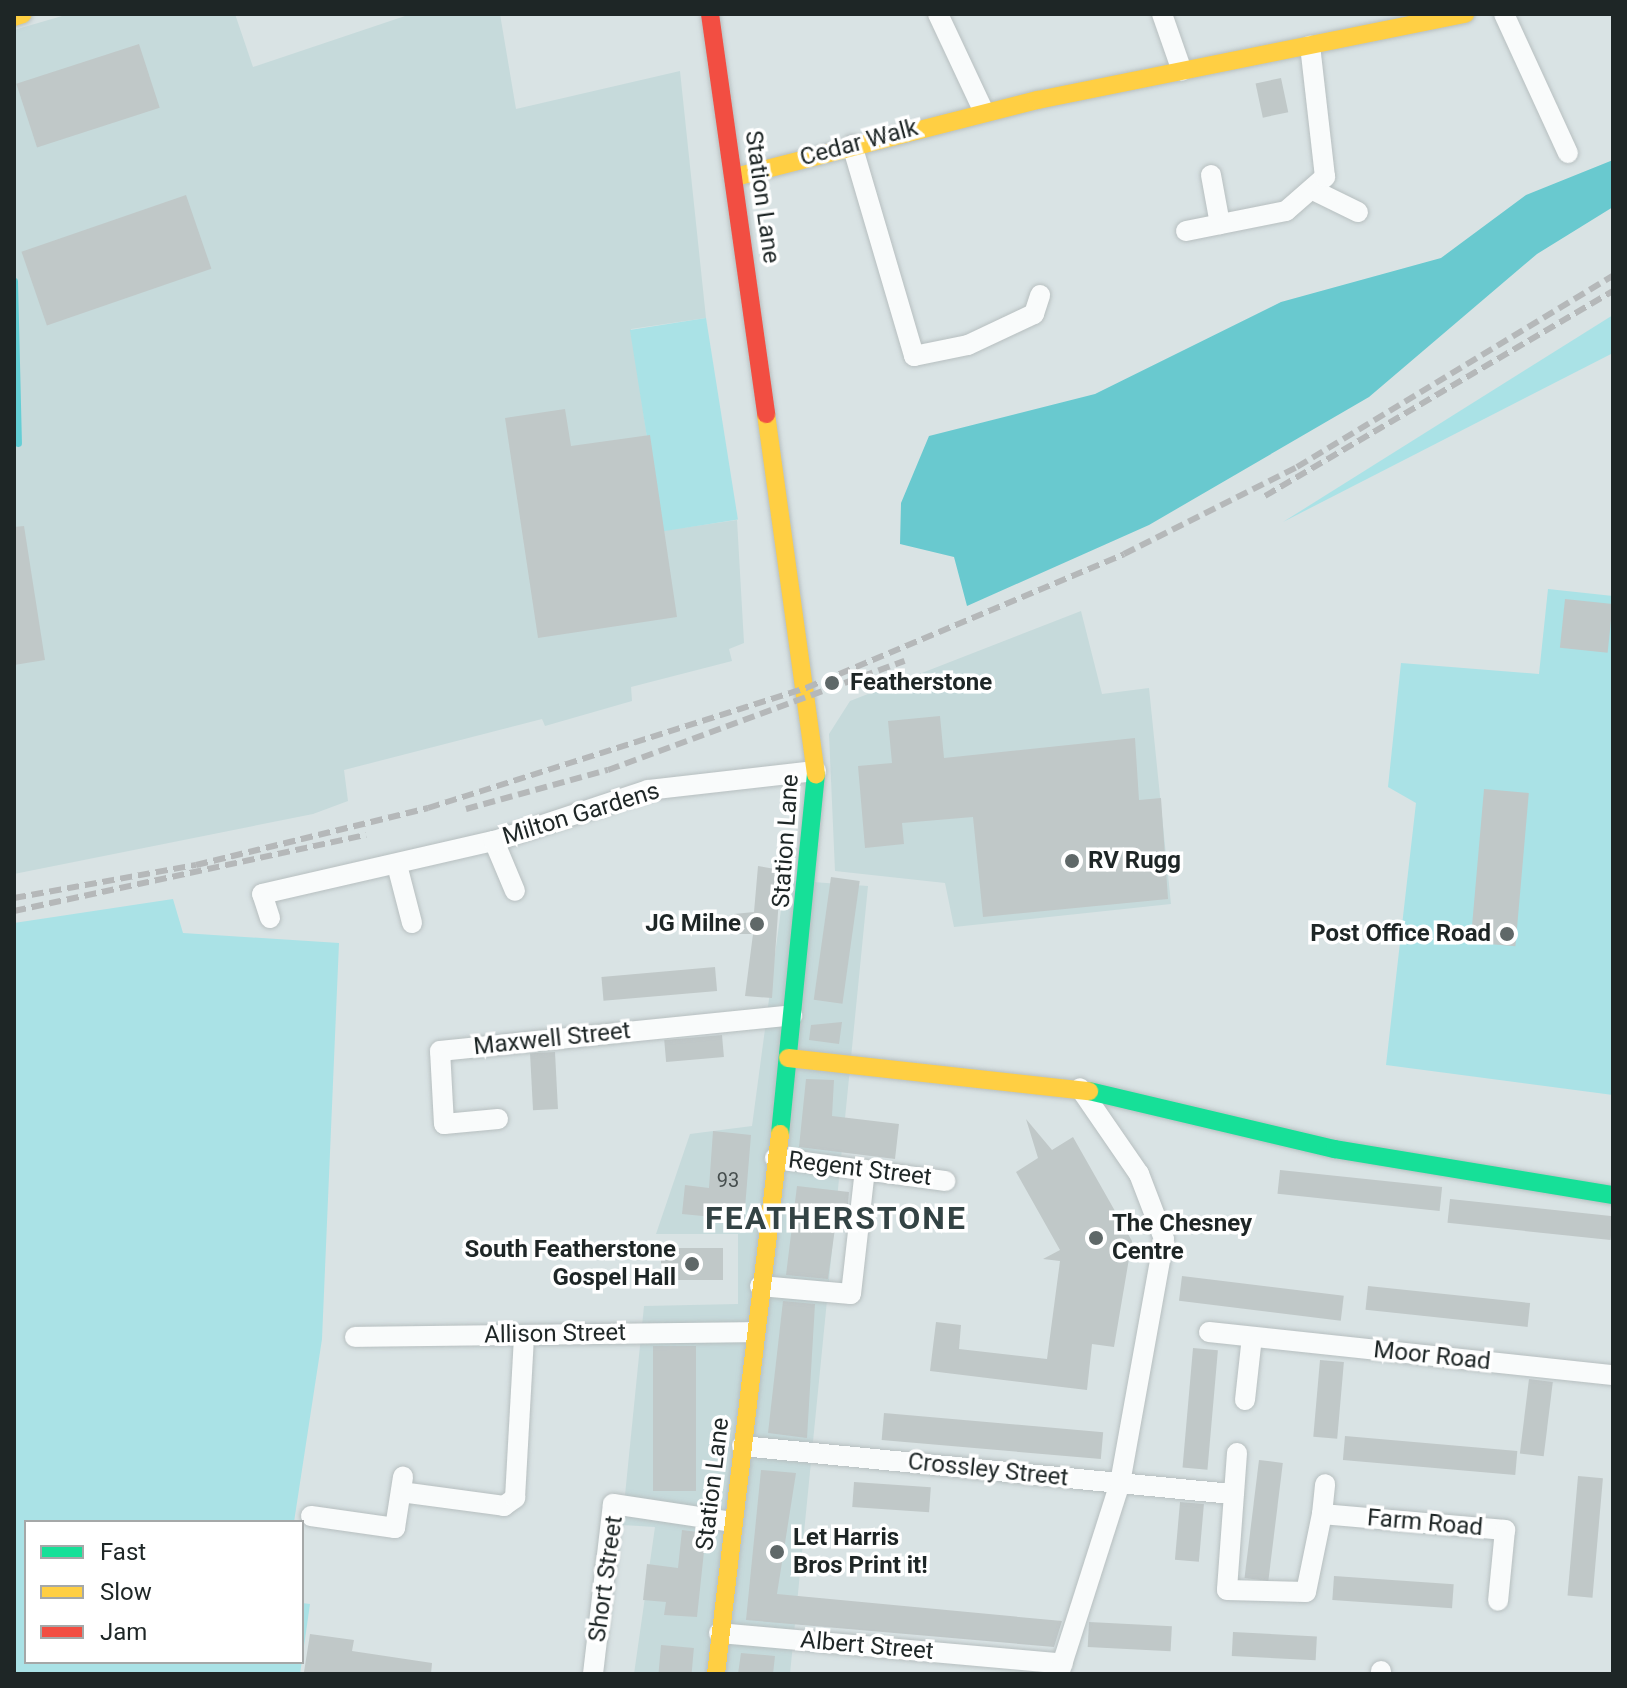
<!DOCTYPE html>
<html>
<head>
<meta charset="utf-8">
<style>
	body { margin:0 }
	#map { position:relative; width:1627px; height:1688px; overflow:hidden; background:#d9e3e4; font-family:Roboto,sans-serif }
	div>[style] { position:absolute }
	.built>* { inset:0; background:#c6dadb }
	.green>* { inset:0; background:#aae2e6; transform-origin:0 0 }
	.forest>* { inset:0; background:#69c9cf }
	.stream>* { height:7px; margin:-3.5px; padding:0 3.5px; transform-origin:3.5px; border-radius:3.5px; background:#64ced5 }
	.building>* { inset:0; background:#c0c8c8; transform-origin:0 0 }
	.roads { filter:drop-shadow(0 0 2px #b7bfc0) drop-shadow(0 0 2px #b7bfc0) }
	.street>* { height:20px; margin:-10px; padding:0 10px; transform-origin:10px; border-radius:10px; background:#f9fbfb }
	.fast>* { height:18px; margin:-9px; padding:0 9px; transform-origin:9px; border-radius:9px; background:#16e098 }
	.slow>* { height:18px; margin:-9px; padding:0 9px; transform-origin:9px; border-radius:9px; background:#ffcf43 }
	.jam>* { height:18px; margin:-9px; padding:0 9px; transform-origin:9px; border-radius:9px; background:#f24e42 }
	.rail>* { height:6px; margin-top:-3px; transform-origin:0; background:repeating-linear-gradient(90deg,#b5b8b9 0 12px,transparent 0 18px) }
	.dots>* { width:22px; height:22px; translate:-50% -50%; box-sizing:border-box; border:4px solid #fff; border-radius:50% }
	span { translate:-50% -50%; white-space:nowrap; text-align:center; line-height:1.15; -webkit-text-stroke:7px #fff; paint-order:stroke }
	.number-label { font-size:20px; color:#464e4e }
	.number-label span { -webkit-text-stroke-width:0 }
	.street-label { font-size:24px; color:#1e2626 }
	.poi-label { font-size:24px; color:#1e2626; font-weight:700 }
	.left { translate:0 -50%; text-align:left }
	.right { translate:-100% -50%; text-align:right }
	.district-label { font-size:32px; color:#334344; font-weight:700; letter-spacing:2px }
	.frame { position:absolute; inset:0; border:16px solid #1e2626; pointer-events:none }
	.legend { position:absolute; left:24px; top:1520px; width:280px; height:144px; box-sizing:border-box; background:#fff; border:2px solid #a5a8a8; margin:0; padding:10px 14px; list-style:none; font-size:24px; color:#1e2626 }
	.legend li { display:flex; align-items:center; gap:16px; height:40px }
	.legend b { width:40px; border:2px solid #a5a8a8 }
</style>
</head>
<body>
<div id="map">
	<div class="built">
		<i style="clip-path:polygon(69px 14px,235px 14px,253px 67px,411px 14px,500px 14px,516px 109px,680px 71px,706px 318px,631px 329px,661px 531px,737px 520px,744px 643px,729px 649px,732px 661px,631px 687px,632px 701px,545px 726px,542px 719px,344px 770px,348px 801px,313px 814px,14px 874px,14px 30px)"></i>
		<i style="clip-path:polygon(1081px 611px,1102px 694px,1149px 688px,1171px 904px,954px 927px,945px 883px,835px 871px,829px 734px,850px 701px)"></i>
		<i style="clip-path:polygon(785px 880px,868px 886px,790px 1674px,634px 1674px,655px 1527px,622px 1525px,644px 1306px,738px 1304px,738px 1234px,656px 1234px,690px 1134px,752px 1126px)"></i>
	</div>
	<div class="green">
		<i style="clip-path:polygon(1613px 315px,1613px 353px,1283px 522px)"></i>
		<i style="left:706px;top:318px;width:204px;height:77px;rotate:81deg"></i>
		<i style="clip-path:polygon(1548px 589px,1613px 596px,1613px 1095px,1386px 1065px,1416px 803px,1388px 787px,1401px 663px,1539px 674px)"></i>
		<i style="clip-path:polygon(173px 899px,183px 933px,339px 943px,322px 1339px,294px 1522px,26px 1522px,26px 1662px,302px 1662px,302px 1603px,310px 1604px,300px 1674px,14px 1674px,14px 923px)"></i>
	</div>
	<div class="forest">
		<i style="clip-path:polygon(1613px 160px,1613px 207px,1537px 254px,1369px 397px,1149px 525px,967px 606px,954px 557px,900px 544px,901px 503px,929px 436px,1095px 394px,1281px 302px,1441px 258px,1526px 195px)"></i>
	</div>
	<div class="stream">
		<i style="left:14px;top:281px;width:162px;rotate:88.6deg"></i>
	</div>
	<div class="building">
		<i style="left:139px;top:44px;width:67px;height:129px;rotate:72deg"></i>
		<i style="left:1281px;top:78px;width:35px;height:26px;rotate:78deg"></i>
		<i style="left:186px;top:195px;width:78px;height:174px;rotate:71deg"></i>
		<i style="clip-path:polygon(565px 409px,571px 446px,650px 435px,677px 617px,538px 638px,505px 418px)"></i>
		<i style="clip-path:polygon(24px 526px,45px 660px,14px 665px,14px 527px)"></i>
		<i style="left:1565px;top:599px;width:48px;height:49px;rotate:6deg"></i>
		<i style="clip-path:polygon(940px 716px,944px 758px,1135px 738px,1139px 800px,1161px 798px,1168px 899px,983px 917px,973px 817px,902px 823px,904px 844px,865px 848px,858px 766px,892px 763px,888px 721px)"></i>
		<i style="left:1484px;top:789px;width:45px;height:154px;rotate:5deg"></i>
		<i style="clip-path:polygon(758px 866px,781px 870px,772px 998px,745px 996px,753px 934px,738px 934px,734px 914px,754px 912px)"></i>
		<i style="left:831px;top:877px;width:29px;height:124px;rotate:8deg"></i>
		<i style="left:715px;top:967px;width:24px;height:114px;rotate:85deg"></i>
		<i style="clip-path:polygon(842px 1022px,839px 1044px,809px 1040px,811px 1025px)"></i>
		<i style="left:722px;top:1035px;width:22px;height:58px;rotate:85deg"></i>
		<i style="left:555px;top:1052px;width:57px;height:25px;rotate:87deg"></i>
		<i style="clip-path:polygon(806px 1079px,834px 1080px,832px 1116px,899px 1124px,895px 1159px,799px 1147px)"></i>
		<i style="clip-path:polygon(1026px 1119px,1052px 1150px,1073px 1137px,1132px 1241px,1114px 1347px,1092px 1344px,1087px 1390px,930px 1371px,936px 1322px,961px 1325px,959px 1349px,1047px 1359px,1060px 1261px,1043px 1259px,1060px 1250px,1016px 1172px,1038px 1158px)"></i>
		<i style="clip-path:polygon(713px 1131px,751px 1135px,744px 1220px,682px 1214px,685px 1185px,709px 1188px)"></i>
		<i style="left:1280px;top:1170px;width:163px;height:24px;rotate:6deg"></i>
		<i style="clip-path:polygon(797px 1186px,849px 1192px,847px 1215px,837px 1214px,828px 1279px,786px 1275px)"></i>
		<i style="left:1450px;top:1199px;width:164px;height:24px;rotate:6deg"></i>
		<i style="left:661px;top:1248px;width:62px;height:32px"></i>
		<i style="left:1182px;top:1276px;width:163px;height:25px;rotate:7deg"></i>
		<i style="left:1368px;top:1286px;width:163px;height:24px;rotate:6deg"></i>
		<i style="clip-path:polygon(783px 1301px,815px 1304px,807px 1438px,768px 1433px)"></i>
		<i style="left:653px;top:1346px;width:43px;height:145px"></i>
		<i style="left:1193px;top:1348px;width:25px;height:120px;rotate:5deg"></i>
		<i style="left:1320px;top:1360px;width:24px;height:77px;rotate:5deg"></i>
		<i style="left:1529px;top:1379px;width:24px;height:75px;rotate:7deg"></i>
		<i style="left:884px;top:1413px;width:220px;height:27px;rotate:5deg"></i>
		<i style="left:1345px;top:1436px;width:173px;height:24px;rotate:5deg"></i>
		<i style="left:1259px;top:1460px;width:24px;height:119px;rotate:7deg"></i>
		<i style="clip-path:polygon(761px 1470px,796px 1473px,777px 1594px,1062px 1621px,1054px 1647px,746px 1620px)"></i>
		<i style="left:1578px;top:1476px;width:25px;height:120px;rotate:5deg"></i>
		<i style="left:854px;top:1482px;width:77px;height:25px;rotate:4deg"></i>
		<i style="left:1180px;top:1502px;width:24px;height:58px;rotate:5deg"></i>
		<i style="clip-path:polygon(682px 1530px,706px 1533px,697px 1617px,664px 1615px,666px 1602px,643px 1600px,647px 1564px,678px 1568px)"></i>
		<i style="left:1334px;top:1576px;width:120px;height:24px;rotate:4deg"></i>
		<i style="left:1089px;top:1622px;width:83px;height:25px;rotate:3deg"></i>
		<i style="left:1233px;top:1632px;width:84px;height:24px;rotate:3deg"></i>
		<i style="clip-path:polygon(310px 1634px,354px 1640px,352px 1651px,432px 1663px,431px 1674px,304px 1672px)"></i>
		<i style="left:661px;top:1645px;width:33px;height:29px;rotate:5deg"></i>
		<i style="clip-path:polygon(741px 1653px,775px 1656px,773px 1674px,738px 1674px)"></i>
	</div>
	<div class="roads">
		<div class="street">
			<i style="left:938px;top:14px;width:108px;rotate:64.9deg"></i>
			<i style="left:1162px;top:14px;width:60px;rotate:70.7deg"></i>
			<i style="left:1504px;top:14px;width:153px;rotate:65.3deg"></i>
			<i style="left:852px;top:145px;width:220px;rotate:73.6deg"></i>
			<i style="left:914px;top:356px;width:55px;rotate:-11.5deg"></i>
			<i style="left:968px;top:345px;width:73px;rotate:-25.2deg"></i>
			<i style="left:1034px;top:314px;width:20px;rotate:-72deg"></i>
			<i style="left:1211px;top:175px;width:50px;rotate:79.6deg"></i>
			<i style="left:1313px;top:190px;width:50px;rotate:26.1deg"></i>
			<i style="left:1186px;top:231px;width:102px;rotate:-11.3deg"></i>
			<i style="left:1286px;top:211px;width:52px;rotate:-41.1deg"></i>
			<i style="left:1325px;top:177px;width:132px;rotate:-96.5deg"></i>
			<i style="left:494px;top:841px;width:54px;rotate:67.2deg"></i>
			<i style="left:397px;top:865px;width:60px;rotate:75.5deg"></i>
			<i style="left:270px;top:918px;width:25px;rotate:-108deg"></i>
			<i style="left:262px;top:894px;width:238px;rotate:-12.9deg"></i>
			<i style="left:494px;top:841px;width:162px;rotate:-18.3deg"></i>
			<i style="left:648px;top:790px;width:169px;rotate:-6.5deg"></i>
			<i style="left:498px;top:1119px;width:54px;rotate:174.7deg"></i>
			<i style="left:444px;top:1124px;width:73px;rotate:-93.1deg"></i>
			<i style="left:440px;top:1051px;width:354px;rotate:-5.8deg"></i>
			<i style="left:775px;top:1158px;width:172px;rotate:7.7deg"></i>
			<i style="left:760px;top:1286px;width:91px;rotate:5deg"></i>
			<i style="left:851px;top:1294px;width:125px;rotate:-83.6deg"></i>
			<i style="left:1209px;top:1332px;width:406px;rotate:6.1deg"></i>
			<i style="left:355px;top:1337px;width:399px;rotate:-0.7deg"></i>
			<i style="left:1245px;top:1400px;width:63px;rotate:-83.7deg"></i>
			<i style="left:742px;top:1446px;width:494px;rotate:5.6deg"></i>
			<i style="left:1237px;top:1453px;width:137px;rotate:94.2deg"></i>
			<i style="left:1227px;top:1590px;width:79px;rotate:1.5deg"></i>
			<i style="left:1306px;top:1592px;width:80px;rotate:-78.4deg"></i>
			<i style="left:1322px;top:1514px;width:184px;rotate:5deg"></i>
			<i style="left:1505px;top:1530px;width:71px;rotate:95.6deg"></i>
			<i style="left:401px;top:1492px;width:104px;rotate:7.7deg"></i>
			<i style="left:504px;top:1506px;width:14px;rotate:-36deg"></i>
			<i style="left:515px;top:1498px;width:163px;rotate:-86.8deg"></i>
			<i style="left:1322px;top:1514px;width:30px;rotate:-84deg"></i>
			<i style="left:311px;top:1516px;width:85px;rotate:8.1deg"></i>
			<i style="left:395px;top:1528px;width:52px;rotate:-81.1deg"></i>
			<i style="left:719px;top:1633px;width:345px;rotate:5.1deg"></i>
			<i style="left:593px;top:1674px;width:171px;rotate:-83.3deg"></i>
			<i style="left:613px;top:1504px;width:120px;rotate:8.6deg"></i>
			<i style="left:1059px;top:1674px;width:201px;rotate:-72.3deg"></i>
			<i style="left:1120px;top:1483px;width:248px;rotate:-79.8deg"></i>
			<i style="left:1164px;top:1239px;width:70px;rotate:-111deg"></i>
			<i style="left:1139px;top:1174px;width:104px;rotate:-124.5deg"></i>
			<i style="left:1381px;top:1674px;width:3px;rotate:-90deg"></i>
		</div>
		<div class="fast">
			<i style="left:1089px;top:1091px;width:253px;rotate:13.3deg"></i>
			<i style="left:1335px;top:1149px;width:282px;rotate:9.4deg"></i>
			<i style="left:780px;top:1134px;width:361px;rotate:-84.3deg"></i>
		</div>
		<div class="slow">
			<i style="left:14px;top:17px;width:9px;rotate:-18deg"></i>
			<i style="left:735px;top:177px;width:313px;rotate:-14.3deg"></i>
			<i style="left:1038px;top:100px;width:436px;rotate:-11.4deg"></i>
			<i style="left:766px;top:414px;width:364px;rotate:82.1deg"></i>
			<i style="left:788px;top:1058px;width:303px;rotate:6.3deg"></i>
			<i style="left:716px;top:1674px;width:544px;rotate:-83.24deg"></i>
		</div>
		<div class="jam">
			<i style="left:710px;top:14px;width:404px;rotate:82deg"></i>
		</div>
	</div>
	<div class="rail">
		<i style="left:1265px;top:496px;width:404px;rotate:-30.5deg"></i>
		<i style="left:466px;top:809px;width:147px;rotate:-15.4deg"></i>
		<i style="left:608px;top:770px;width:316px;rotate:-20.2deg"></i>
		<i style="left:14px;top:898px;width:185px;rotate:-10.3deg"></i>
		<i style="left:196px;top:865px;width:239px;rotate:-13.8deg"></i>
		<i style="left:428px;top:808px;width:397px;rotate:-17.6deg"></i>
		<i style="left:806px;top:688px;width:345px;rotate:-22.8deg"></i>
		<i style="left:1124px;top:554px;width:194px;rotate:-26.7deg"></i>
		<i style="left:1297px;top:467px;width:369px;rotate:-31.2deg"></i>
		<i style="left:14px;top:911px;width:360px;rotate:-12.2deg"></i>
	</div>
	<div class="dots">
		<i style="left:832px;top:683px;background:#5f6868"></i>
		<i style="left:1072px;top:861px;background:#5f6868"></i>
		<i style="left:757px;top:924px;background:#5f6868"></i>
		<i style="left:1507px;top:934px;background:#5f6868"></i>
		<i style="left:1096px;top:1238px;background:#5f6868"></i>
		<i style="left:692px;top:1264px;background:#5f6868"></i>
		<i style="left:777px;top:1552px;background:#5f6868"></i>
	</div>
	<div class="number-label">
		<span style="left:728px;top:1180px">93</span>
	</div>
	<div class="street-label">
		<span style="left:859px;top:143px;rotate:-15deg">Cedar Walk</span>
		<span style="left:762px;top:197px;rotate:82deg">Station Lane</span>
		<span style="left:581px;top:814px;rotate:-17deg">Milton Gardens</span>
		<span style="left:786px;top:841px;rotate:-86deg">Station Lane</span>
		<span style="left:552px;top:1039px;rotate:-6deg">Maxwell Street</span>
		<span style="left:860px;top:1169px;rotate:7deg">Regent Street</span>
		<span style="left:555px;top:1334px;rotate:-1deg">Allison Street</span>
		<span style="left:1432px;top:1356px;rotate:6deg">Moor Road</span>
		<span style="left:988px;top:1470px;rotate:6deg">Crossley Street</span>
		<span style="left:713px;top:1484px;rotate:-83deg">Station Lane</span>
		<span style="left:1425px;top:1523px;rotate:5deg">Farm Road</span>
		<span style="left:606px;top:1579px;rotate:-82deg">Short Street</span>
		<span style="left:867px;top:1646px;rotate:5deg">Albert Street</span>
	</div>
	<div class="poi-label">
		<span class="left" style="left:850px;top:683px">Featherstone</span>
		<span class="left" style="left:1088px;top:861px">RV Rugg</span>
		<span class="right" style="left:741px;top:924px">JG Milne</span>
		<span class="right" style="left:1491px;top:934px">Post Office Road</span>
		<span class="left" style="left:1112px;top:1238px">The Chesney<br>Centre</span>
		<span class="right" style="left:676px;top:1264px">South Featherstone<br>Gospel Hall</span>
		<span class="left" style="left:793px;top:1552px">Let Harris<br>Bros Print it!</span>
	</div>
	<div class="district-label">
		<span style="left:836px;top:1218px">FEATHERSTONE</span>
	</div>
	<div class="frame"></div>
	<ul class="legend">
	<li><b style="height:10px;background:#16e098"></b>Fast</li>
	<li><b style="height:10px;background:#ffcf43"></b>Slow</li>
	<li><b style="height:10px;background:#f24e42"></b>Jam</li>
	</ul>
</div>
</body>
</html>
